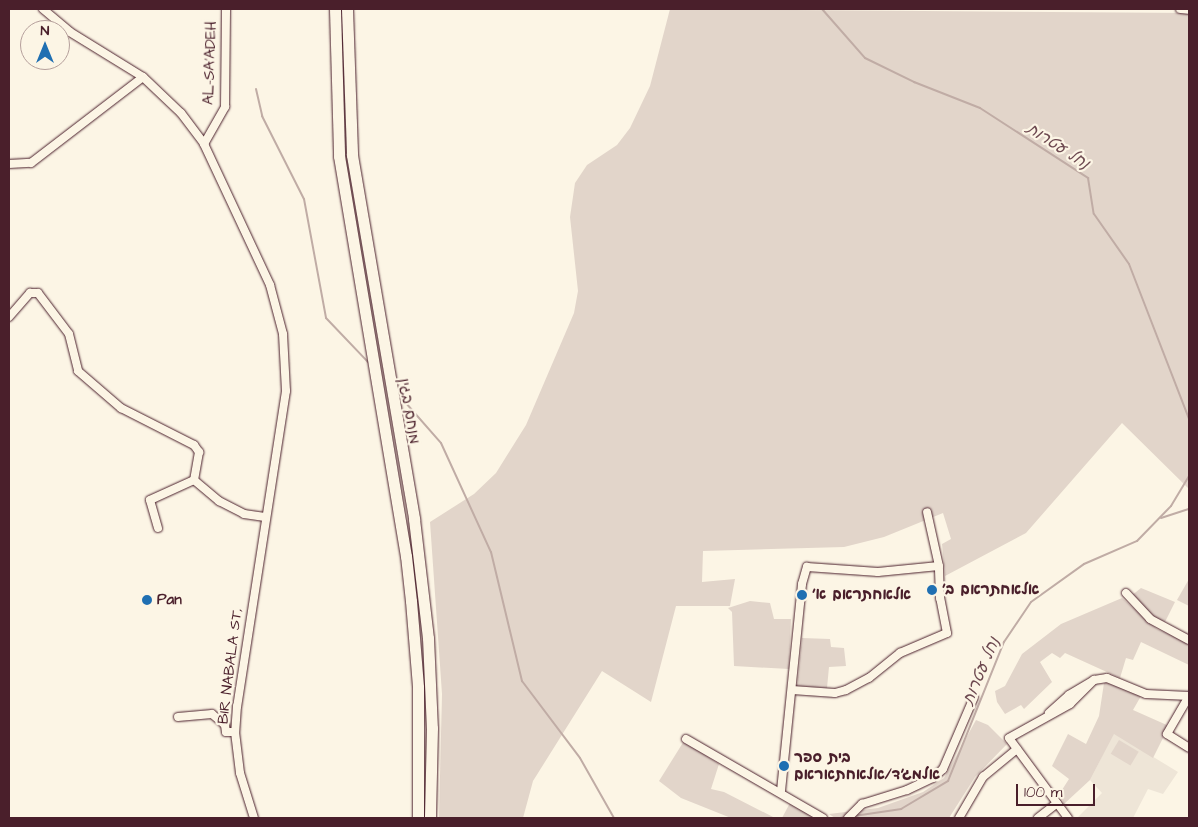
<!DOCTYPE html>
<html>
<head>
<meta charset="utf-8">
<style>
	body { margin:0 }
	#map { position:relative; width:1198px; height:827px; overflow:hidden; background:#fcf5e5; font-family:"Architects Daughter","Playpen Sans Hebrew",sans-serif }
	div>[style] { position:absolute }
	.built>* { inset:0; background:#eee5d7 }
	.green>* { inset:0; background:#e2d5ca; transform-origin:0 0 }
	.stream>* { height:2px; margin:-1px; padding:0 1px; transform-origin:1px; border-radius:1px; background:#c0aca5 }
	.roads { filter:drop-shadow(0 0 1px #4a1f2b) drop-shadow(0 0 1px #4a1f2b) }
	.minor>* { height:8px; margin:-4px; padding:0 4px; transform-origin:4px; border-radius:4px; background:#fcf5e5 }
	.highway>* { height:11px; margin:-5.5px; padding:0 5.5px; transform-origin:5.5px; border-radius:5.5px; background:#fcf5e5 }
	.dots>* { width:14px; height:14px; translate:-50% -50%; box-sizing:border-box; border:2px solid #fcf5e5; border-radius:50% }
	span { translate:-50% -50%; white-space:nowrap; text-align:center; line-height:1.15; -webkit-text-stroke:4.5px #fcf5e5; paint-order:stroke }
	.street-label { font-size:15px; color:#4a1f2b }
	.poi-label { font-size:15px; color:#4a1f2b; font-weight:700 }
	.left { translate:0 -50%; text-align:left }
	.water-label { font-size:16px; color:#6d4950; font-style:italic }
	.frame { position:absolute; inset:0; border:10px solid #4a1f2b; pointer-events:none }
	.north { position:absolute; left:20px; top:20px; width:50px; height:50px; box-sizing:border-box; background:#fcf5e5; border:1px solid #b59f9b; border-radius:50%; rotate:0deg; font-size:14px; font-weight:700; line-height:20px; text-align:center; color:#4a1f2b }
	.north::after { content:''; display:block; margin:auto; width:18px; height:22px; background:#1f6fb2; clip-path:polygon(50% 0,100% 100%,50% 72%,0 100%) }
	.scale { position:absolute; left:1016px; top:784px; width:79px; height:22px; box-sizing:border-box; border:2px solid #4a1f2b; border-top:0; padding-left:6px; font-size:15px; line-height:18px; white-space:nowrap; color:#4a1f2b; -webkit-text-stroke:4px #fcf5e5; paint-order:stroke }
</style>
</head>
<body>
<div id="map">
	<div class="built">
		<i style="clip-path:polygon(1114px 733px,1178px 772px,1163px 794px,1148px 789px,1133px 818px,1077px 818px,1102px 793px,1090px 780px)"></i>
	</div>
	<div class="green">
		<i style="clip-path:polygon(670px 9px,1189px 13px,1189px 489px,1122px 423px,1026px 533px,945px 576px,942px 544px,951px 539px,943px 513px,884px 537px,844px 547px,703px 551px,702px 582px,735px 579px,730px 606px,676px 606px,651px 702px,602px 671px,533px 781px,523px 818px,439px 818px,442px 694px,430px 522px,474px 494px,496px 473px,526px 425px,574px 313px,578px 291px,570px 217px,575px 183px,587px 165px,617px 145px,630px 128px,650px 86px)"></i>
		<i style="clip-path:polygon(1189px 579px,1189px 606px,1177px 600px)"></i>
		<i style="clip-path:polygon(1141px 588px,1175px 602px,1165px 622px,1153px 617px,1131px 596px)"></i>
		<i style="clip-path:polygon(1122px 598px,1157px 629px,1189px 643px,1189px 665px,1141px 642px,1133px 660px,1126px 658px,1120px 678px,1065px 653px,1060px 658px,1052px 653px,1040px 662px,1052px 682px,1024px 709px,1021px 705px,1005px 714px,997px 702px,995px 691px,1005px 686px,1022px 654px,1061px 624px)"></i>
		<i style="clip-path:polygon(750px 601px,770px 603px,774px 619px,791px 619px,789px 669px,734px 666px,732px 612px,728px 608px)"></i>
		<i style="clip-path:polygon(802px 638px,830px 639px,831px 647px,844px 648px,846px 666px,829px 667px,827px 688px,797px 686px)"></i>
		<i style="clip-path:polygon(1111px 682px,1141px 696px,1133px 710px,1169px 726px,1153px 758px,1114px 734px,1090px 780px,1064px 804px,1060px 793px,1069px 779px,1052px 766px,1068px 734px,1086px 744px,1099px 716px,1104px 683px)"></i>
		<i style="clip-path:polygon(976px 720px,988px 725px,1007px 744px,975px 777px,949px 818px,835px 818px,829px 814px,878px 808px,923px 792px,944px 778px)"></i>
		<i style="left:1119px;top:740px;width:23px;height:16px;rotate:31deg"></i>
		<i style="clip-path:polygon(684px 741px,719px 764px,711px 789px,724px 792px,775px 818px,731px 818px,681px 798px,659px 781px)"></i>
		<i style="clip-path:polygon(791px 801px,819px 818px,782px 818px)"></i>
	</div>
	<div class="stream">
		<i style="left:822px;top:9px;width:65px;rotate:48.7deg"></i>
		<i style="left:865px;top:58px;width:55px;rotate:26.1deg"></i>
		<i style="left:914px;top:82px;width:71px;rotate:21.5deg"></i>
		<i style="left:980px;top:108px;width:129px;rotate:32.9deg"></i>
		<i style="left:1088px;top:178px;width:36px;rotate:81deg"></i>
		<i style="left:1094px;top:214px;width:61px;rotate:55deg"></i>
		<i style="left:1129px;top:264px;width:166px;rotate:68.8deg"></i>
		<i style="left:256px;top:89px;width:28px;rotate:77deg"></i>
		<i style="left:262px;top:116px;width:93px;rotate:63.2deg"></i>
		<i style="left:304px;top:199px;width:121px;rotate:79.5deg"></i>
		<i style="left:326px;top:318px;width:62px;rotate:46.3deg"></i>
		<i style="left:398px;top:394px;width:65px;rotate:48.7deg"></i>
		<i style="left:441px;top:443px;width:120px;rotate:65.4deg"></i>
		<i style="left:491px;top:552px;width:133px;rotate:76.5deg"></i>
		<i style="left:522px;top:681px;width:96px;rotate:53deg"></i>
		<i style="left:580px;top:758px;width:69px;rotate:60.5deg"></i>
		<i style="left:1161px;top:518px;width:29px;rotate:-18deg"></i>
		<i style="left:854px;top:816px;width:48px;rotate:-8.5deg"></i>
		<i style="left:901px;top:809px;width:55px;rotate:-30.8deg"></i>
		<i style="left:948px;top:781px;width:150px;rotate:-68.1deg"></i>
		<i style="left:1004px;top:642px;width:48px;rotate:-56deg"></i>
		<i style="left:1031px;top:602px;width:65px;rotate:-35.6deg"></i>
		<i style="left:1084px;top:564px;width:58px;rotate:-23.5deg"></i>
		<i style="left:1137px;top:541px;width:49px;rotate:-45.8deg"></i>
		<i style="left:1171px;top:506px;width:35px;rotate:-59deg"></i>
		<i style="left:840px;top:818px;width:6px;rotate:-9deg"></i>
	</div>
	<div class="roads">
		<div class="minor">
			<i style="left:43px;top:9px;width:35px;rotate:40deg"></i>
			<i style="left:70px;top:32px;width:86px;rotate:31.7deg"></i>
			<i style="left:143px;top:77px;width:52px;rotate:43.5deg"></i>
			<i style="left:181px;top:113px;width:39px;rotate:53deg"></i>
			<i style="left:204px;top:144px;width:156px;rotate:64.9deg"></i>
			<i style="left:270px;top:285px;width:51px;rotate:75.1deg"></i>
			<i style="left:283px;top:334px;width:57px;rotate:87deg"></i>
			<i style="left:286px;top:391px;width:319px;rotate:98.8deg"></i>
			<i style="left:237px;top:706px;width:26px;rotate:94deg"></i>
			<i style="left:235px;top:732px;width:41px;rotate:83deg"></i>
			<i style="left:240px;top:773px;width:47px;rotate:72.7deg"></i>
			<i style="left:1180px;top:9px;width:9px;rotate:6deg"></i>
			<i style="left:204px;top:144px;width:43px;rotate:-60.4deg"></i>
			<i style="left:225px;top:107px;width:98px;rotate:-89.4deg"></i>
			<i style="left:9px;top:164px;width:22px;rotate:-3deg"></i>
			<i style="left:31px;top:163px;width:141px;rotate:-37.5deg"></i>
			<i style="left:9px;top:317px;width:32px;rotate:-49deg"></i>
			<i style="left:30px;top:293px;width:8px"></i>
			<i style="left:38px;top:293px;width:51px;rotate:52.9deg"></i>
			<i style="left:69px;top:334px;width:38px;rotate:76deg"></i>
			<i style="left:78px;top:371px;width:57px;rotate:40.7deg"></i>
			<i style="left:121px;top:408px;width:82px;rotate:26.9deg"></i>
			<i style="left:194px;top:445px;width:9px;rotate:54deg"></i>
			<i style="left:199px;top:452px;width:28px;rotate:100deg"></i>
			<i style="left:194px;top:480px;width:33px;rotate:40deg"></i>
			<i style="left:219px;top:501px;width:28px;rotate:27deg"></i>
			<i style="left:244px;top:514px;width:21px;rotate:8deg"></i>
			<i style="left:158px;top:528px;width:29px;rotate:-106deg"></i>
			<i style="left:150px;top:500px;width:48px;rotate:-24.4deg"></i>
			<i style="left:1126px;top:593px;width:35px;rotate:47deg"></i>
			<i style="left:1150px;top:619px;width:44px;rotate:28.3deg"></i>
			<i style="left:792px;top:690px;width:43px;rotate:4deg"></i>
			<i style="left:835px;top:693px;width:11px;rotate:-15deg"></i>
			<i style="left:846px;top:690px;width:26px;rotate:-28deg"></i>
			<i style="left:869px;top:678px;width:40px;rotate:-39deg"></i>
			<i style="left:900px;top:653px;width:51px;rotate:-23.1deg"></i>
			<i style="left:947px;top:633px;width:36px;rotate:-101deg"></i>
			<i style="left:940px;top:598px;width:32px;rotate:-92deg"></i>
			<i style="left:939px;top:566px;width:55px;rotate:-102.5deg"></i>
			<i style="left:1189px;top:696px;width:44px;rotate:120.1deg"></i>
			<i style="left:1167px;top:734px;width:26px;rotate:32deg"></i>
			<i style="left:1049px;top:713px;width:27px;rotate:-42deg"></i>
			<i style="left:1069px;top:695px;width:29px;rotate:-31deg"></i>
			<i style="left:1094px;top:680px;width:13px;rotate:-9deg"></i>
			<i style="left:1107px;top:678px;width:42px;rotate:22.3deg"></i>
			<i style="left:1146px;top:694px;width:43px;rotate:2.7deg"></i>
			<i style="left:178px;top:717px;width:34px;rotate:-5deg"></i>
			<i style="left:212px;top:714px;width:17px;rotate:40deg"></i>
			<i style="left:225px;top:725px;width:7px;rotate:82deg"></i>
			<i style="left:226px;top:732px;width:9px"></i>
			<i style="left:686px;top:739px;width:158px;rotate:30deg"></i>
			<i style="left:781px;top:791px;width:208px;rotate:-84.2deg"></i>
			<i style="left:802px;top:584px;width:18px;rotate:-74deg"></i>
			<i style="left:807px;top:567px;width:71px;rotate:4deg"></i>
			<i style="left:878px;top:572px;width:61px;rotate:-5.6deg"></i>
			<i style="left:848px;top:818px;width:20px;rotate:-45deg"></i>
			<i style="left:862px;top:804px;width:47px;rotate:-17.3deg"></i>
			<i style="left:907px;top:790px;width:29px;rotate:-25deg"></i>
			<i style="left:933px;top:778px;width:13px;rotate:-42deg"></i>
			<i style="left:943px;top:769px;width:78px;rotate:-66.7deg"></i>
			<i style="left:959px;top:818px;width:48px;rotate:-59.7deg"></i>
			<i style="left:983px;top:777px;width:44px;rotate:-39.5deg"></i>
			<i style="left:1038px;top:818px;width:24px;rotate:-38deg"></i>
			<i style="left:1068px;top:818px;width:99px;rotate:-126.4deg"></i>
			<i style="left:1009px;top:738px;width:70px;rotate:-29.1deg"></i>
			<i style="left:1070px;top:704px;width:34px;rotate:-45deg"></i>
		</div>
		<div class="highway">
			<i style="left:335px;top:9px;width:147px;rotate:88.4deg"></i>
			<i style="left:339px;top:156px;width:406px;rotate:80.5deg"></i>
			<i style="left:406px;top:556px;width:45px;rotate:83.7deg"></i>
			<i style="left:411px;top:601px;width:86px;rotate:85.3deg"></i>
			<i style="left:418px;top:687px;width:131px;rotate:90deg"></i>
			<i style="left:347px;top:9px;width:146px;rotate:88deg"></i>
			<i style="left:352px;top:155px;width:369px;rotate:80.3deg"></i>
			<i style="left:414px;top:519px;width:120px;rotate:83.3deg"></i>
			<i style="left:428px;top:638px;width:90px;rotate:87.5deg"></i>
			<i style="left:432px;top:728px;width:90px;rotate:91.3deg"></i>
		</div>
	</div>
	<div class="dots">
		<i style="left:932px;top:590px;background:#1f6fb2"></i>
		<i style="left:802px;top:595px;background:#1f6fb2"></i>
		<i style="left:147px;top:600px;background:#1f6fb2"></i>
		<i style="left:784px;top:766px;background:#1f6fb2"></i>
	</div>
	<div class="street-label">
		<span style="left:210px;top:63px;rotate:-88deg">AL-SA'ADEH</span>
		<span style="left:409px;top:411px;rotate:80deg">מנחם בגין</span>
		<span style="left:230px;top:666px;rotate:-83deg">BIR NABALA ST,</span>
	</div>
	<div class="poi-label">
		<span class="left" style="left:942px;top:590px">אלאחתראם ב׳</span>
		<span class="left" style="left:812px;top:595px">אלאחתראם א׳</span>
		<span class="left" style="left:157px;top:600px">Pan</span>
		<span class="left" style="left:794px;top:766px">בית ספר<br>אלמג׳ד/אלאחתאראם</span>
	</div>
	<div class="water-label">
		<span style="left:1058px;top:146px;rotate:33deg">נחל עטרות</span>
		<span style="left:981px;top:671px;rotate:-67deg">נחל עטרות</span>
	</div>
	<div class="frame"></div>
	<div class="north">N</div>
	<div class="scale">100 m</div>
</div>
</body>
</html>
